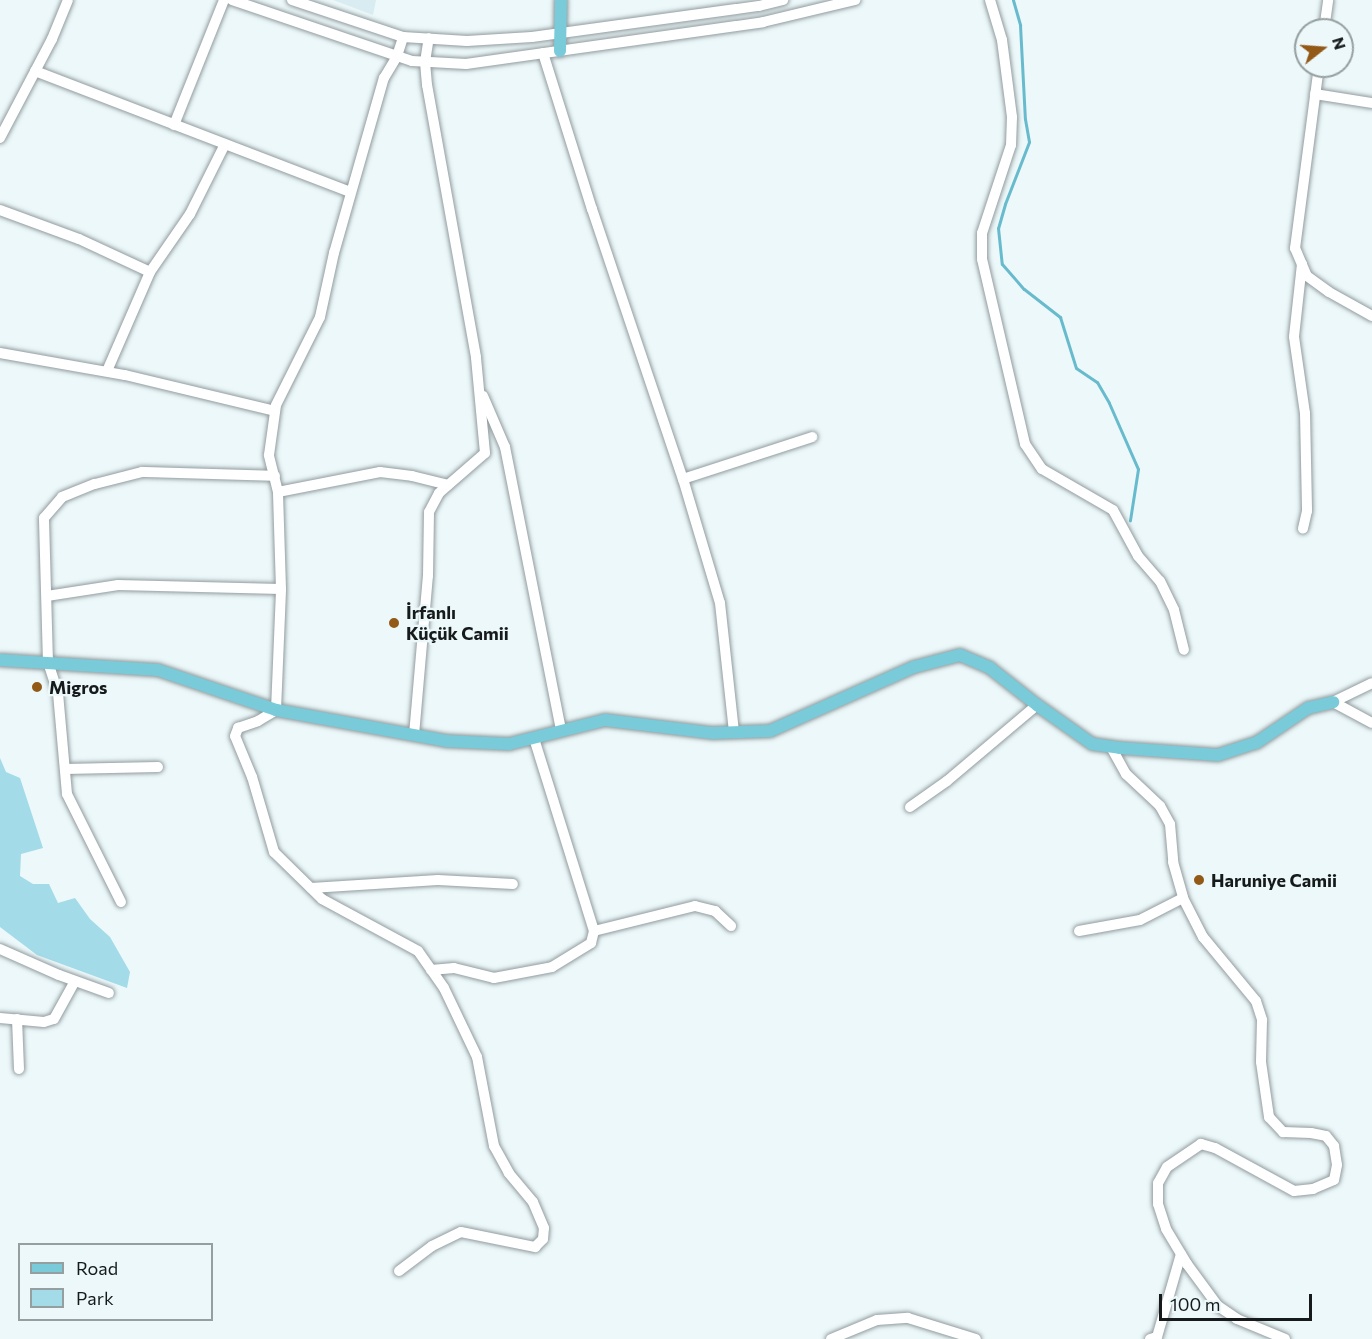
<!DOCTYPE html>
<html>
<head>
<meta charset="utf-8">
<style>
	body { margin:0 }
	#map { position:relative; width:1372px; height:1339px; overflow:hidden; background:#ecf8fa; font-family:Commissioner,sans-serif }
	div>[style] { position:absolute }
	.built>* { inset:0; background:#d8ecf1 }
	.green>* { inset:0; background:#a3dbe8 }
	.stream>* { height:3px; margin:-1.5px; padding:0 1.5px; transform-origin:1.5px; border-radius:1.5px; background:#68bbcd }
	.roads { filter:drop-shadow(0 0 2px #929c9f) drop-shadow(0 0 2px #929c9f) }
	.minor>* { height:10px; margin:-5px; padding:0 5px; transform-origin:5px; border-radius:5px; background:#fff }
	.major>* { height:12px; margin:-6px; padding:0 6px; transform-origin:6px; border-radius:6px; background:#79cbd9 }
	.dots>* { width:16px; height:16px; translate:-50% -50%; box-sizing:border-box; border:3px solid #ecf8fa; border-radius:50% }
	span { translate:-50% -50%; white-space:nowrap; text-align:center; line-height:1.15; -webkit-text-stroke:4.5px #ecf8fa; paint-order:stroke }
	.poi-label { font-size:18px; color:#161a1a; font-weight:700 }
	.left { translate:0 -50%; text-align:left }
	.legend { position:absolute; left:18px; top:1243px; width:195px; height:78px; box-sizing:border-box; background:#ecf8fa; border:2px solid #969fa0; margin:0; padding:8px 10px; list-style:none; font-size:18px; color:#161a1a }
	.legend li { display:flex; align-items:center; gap:12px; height:30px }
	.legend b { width:30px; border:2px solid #969fa0 }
	.north { position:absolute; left:1294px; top:18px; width:60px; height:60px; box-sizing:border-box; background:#ecf8fa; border:2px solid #969fa0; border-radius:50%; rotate:73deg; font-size:16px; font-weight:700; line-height:24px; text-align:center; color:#161a1a }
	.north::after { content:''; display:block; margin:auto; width:21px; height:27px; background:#935917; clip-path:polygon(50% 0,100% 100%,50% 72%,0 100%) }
	.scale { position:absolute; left:1159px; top:1294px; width:153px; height:27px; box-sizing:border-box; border:3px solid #161a1a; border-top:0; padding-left:8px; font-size:18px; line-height:21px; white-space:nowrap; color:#161a1a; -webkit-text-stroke:4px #ecf8fa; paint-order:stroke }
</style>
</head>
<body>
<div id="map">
	<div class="built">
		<i style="clip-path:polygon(333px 0,376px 0,373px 15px)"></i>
	</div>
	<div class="green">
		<i style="clip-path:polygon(0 758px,6px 772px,20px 778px,43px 848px,21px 854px,20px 876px,33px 884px,49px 884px,58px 903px,75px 898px,90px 919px,110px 937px,130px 972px,127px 988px,37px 955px,0 927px)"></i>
	</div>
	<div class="stream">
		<i style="left:1013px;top:0;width:26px;rotate:74deg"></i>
		<i style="left:1020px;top:25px;width:94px;rotate:87deg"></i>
		<i style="left:1025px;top:119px;width:23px;rotate:80deg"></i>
		<i style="left:1029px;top:142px;width:66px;rotate:111.2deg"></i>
		<i style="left:1005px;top:204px;width:25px;rotate:106deg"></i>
		<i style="left:998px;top:228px;width:36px;rotate:84deg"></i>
		<i style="left:1002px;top:264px;width:33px;rotate:49deg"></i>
		<i style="left:1024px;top:289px;width:46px;rotate:37.9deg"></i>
		<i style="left:1060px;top:317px;width:53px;rotate:72.6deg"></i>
		<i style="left:1076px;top:368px;width:25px;rotate:34deg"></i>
		<i style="left:1097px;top:382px;width:24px;rotate:60deg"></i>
		<i style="left:1109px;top:403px;width:72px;rotate:66.3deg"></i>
		<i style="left:1138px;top:469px;width:52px;rotate:98.9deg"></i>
	</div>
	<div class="roads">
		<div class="minor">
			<i style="left:232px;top:0;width:190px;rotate:18.7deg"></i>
			<i style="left:412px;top:61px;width:54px;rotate:3.2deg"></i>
			<i style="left:466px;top:64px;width:300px;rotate:-8deg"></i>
			<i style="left:763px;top:22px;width:95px;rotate:-13.4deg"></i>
			<i style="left:292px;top:0;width:117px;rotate:18.4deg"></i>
			<i style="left:403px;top:37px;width:64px;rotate:3.6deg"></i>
			<i style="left:467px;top:41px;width:65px;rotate:-3.5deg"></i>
			<i style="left:532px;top:37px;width:229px;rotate:-7.8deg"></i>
			<i style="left:759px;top:6px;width:25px;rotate:-14deg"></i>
			<i style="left:990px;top:0;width:42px;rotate:73.3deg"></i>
			<i style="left:1002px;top:40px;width:78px;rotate:82.6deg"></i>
			<i style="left:1012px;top:117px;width:28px;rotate:92deg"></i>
			<i style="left:1011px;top:145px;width:93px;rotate:108.2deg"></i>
			<i style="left:982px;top:233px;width:26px;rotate:90deg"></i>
			<i style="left:982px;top:259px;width:190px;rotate:76.9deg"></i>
			<i style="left:1025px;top:444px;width:30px;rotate:56deg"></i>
			<i style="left:1042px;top:469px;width:82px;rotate:30deg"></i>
			<i style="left:1113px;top:510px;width:52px;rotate:61.5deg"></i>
			<i style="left:1138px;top:556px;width:33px;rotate:49deg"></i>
			<i style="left:1160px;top:581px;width:32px;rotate:64deg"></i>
			<i style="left:1174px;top:610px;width:41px;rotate:76deg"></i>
			<i style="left:1324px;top:30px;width:30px;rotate:-82deg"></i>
			<i style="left:543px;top:53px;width:164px;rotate:72.6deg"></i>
			<i style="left:592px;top:209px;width:285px;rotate:71.4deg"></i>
			<i style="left:683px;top:479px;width:129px;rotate:73.4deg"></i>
			<i style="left:720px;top:603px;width:130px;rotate:83.8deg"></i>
			<i style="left:1319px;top:66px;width:184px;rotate:97.5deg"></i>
			<i style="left:1295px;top:248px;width:30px;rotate:67deg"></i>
			<i style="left:1307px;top:276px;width:27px;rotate:36deg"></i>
			<i style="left:1329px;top:292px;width:49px;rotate:29.2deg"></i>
			<i style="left:35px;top:71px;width:337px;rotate:21deg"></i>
			<i style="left:1315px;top:94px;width:58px;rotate:9deg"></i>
			<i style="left:174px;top:125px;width:135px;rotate:-68.2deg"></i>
			<i style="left:0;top:138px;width:112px;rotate:-62.3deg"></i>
			<i style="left:52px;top:39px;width:42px;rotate:-67.7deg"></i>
			<i style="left:0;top:210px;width:84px;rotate:20.2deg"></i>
			<i style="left:79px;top:239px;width:78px;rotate:24.9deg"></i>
			<i style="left:1302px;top:264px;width:73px;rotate:96.3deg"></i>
			<i style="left:1294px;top:337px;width:77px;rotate:81.8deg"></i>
			<i style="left:1305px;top:413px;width:98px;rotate:88.8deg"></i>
			<i style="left:1307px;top:511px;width:18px;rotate:103deg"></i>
			<i style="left:0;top:353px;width:127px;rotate:10deg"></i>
			<i style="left:125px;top:375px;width:154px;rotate:13.5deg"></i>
			<i style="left:107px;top:371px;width:108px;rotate:-66.5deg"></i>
			<i style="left:150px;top:272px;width:70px;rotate:-55.4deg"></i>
			<i style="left:190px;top:214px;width:78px;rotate:-63.4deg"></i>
			<i style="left:483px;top:396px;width:56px;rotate:66.7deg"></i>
			<i style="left:505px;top:447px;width:289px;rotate:78.8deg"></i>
			<i style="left:683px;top:479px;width:136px;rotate:-18deg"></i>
			<i style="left:278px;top:492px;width:104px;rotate:-11.1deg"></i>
			<i style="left:380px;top:472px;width:32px;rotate:7deg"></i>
			<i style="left:412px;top:476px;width:37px;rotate:14deg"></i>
			<i style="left:47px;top:596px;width:72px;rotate:-8.8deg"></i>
			<i style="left:118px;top:585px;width:163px;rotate:1.4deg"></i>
			<i style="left:1333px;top:702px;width:44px;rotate:28.3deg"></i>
			<i style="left:1333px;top:702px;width:43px;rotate:-26deg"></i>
			<i style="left:414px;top:735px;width:160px;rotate:-85deg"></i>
			<i style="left:428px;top:576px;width:64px;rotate:-89.1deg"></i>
			<i style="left:429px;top:512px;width:21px;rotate:-62deg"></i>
			<i style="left:439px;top:493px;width:61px;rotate:-41deg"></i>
			<i style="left:485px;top:453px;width:96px;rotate:-95.4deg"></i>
			<i style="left:476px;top:357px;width:276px;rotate:-100.2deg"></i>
			<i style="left:427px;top:85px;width:23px;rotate:-95deg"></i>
			<i style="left:425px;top:62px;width:24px;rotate:-81deg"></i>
			<i style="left:1111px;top:747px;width:31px;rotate:61deg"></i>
			<i style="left:1126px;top:774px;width:47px;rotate:43.3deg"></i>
			<i style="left:1160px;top:806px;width:21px;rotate:61deg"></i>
			<i style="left:1170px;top:824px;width:38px;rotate:85deg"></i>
			<i style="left:1173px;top:862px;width:37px;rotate:74deg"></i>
			<i style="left:1183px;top:898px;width:44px;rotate:62.9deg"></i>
			<i style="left:1203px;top:937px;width:83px;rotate:50.4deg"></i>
			<i style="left:1256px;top:1001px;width:20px;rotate:72deg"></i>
			<i style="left:1262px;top:1020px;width:42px;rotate:91.4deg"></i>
			<i style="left:1261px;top:1062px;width:56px;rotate:81.7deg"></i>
			<i style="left:1269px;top:1117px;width:21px;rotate:47deg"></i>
			<i style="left:1283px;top:1132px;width:28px;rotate:2deg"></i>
			<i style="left:1311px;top:1133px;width:15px;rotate:11deg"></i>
			<i style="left:1326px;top:1136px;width:13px;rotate:51deg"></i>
			<i style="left:1334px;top:1146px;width:19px;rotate:81deg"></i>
			<i style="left:1337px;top:1165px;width:15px;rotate:101deg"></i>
			<i style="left:1334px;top:1180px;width:23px;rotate:157deg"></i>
			<i style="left:1313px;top:1189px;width:19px;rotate:174deg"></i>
			<i style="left:1294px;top:1191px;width:90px;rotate:-151.4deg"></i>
			<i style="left:1215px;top:1148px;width:15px;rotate:-164deg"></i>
			<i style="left:1201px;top:1144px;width:41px;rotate:145.9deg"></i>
			<i style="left:1167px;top:1167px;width:18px;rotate:119deg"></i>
			<i style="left:1158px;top:1183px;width:21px;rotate:90deg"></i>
			<i style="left:1158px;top:1204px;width:26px;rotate:72deg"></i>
			<i style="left:1166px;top:1229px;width:41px;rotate:59deg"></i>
			<i style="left:1187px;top:1264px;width:52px;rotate:53.6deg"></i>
			<i style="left:1218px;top:1306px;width:23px;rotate:34deg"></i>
			<i style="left:1237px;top:1319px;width:52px;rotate:22.6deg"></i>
			<i style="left:65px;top:769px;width:93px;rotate:-1.2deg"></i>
			<i style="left:910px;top:807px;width:45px;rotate:-35.1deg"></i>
			<i style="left:947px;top:781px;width:118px;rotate:-40.2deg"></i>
			<i style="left:311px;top:888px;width:127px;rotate:-3.6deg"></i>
			<i style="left:438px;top:880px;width:75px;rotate:3.1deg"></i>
			<i style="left:121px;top:902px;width:121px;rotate:-116.6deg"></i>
			<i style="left:67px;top:794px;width:101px;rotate:-95.1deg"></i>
			<i style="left:58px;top:693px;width:32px;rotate:-108deg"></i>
			<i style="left:48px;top:663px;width:145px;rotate:-91.6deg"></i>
			<i style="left:44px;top:518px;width:28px;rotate:-49deg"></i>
			<i style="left:62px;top:497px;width:35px;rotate:-22deg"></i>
			<i style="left:95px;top:484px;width:49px;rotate:-14.3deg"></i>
			<i style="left:142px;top:472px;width:133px;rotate:1.7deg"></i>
			<i style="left:594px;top:931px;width:104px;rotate:-13.9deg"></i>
			<i style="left:695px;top:906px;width:21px;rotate:14deg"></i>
			<i style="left:715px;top:911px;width:22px;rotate:43deg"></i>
			<i style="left:1079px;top:931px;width:62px;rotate:-10.2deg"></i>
			<i style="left:1140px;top:920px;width:48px;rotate:-27.1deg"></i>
			<i style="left:0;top:949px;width:64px;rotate:23.8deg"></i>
			<i style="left:59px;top:975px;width:53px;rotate:19.8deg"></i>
			<i style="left:431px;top:970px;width:23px;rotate:-5deg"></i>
			<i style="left:454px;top:968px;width:41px;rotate:14deg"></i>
			<i style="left:494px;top:978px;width:59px;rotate:-10.7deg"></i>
			<i style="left:552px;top:967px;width:46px;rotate:-31.6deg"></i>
			<i style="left:591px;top:943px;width:12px;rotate:-76deg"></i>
			<i style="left:594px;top:931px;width:202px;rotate:-107.3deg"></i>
			<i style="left:0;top:1018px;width:44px;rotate:5.2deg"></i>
			<i style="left:44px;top:1022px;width:10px;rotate:-17deg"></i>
			<i style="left:54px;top:1019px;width:43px;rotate:-61.1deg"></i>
			<i style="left:17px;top:1019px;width:50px;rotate:87.7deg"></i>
			<i style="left:399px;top:1271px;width:41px;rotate:-37.1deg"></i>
			<i style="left:432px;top:1246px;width:32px;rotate:-26deg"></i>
			<i style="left:461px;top:1232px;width:76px;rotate:11.5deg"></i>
			<i style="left:535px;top:1247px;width:11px;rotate:-45deg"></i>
			<i style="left:543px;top:1239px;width:11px;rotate:-85deg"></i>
			<i style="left:544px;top:1228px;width:28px;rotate:-113deg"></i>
			<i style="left:533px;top:1202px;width:38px;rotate:-130deg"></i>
			<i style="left:509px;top:1173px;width:31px;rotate:-119deg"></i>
			<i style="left:494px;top:1146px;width:91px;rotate:-100.8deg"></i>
			<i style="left:477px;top:1057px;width:76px;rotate:-115.6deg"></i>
			<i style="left:444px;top:988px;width:45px;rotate:-125.1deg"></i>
			<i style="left:418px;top:951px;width:109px;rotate:-151.6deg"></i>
			<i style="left:322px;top:899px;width:67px;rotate:-135.6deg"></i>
			<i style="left:274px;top:852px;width:78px;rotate:-106.3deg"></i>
			<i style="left:252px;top:777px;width:44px;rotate:-112.5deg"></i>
			<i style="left:235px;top:736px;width:9px;rotate:-69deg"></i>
			<i style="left:238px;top:728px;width:21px;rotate:-19deg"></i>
			<i style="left:258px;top:721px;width:21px;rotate:-31deg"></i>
			<i style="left:276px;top:710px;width:121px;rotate:-87.6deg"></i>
			<i style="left:281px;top:589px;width:97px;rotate:-91.8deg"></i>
			<i style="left:278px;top:492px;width:38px;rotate:-104deg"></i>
			<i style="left:269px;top:455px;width:50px;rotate:-82deg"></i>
			<i style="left:276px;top:405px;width:98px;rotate:-63.4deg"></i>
			<i style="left:320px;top:317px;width:66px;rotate:-77.7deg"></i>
			<i style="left:334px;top:253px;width:182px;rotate:-74.1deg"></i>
			<i style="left:384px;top:78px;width:26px;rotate:-59deg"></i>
			<i style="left:397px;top:56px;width:20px;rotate:-72deg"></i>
			<i style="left:831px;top:1339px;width:50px;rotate:-22.4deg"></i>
			<i style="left:877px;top:1320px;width:31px;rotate:-4deg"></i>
			<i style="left:908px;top:1318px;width:71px;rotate:17.2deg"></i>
			<i style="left:1150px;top:1339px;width:7px;rotate:-16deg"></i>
			<i style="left:1157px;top:1337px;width:86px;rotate:-73.9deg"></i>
		</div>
		<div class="major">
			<i style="left:560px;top:51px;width:51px;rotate:-88.9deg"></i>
			<i style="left:0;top:660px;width:158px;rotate:3.6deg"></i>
			<i style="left:158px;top:670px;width:125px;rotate:18.7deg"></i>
			<i style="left:276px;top:710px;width:173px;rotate:10.3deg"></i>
			<i style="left:446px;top:741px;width:63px;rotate:2.7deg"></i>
			<i style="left:509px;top:744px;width:99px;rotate:-14deg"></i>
			<i style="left:605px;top:720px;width:109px;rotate:6.9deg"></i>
			<i style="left:713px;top:733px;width:57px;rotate:-2deg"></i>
			<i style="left:770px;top:731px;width:158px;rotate:-24deg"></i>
			<i style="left:914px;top:667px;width:48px;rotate:-14.6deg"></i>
			<i style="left:960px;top:655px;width:33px;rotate:23deg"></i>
			<i style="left:990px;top:668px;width:60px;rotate:38.2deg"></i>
			<i style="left:1037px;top:705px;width:67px;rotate:35.3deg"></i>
			<i style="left:1092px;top:744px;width:28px;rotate:8deg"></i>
			<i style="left:1120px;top:748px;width:98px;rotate:4.1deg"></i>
			<i style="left:1218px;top:755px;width:40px;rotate:-18deg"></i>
			<i style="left:1256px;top:743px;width:63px;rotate:-33.9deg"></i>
			<i style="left:1308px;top:708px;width:26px;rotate:-13deg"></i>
		</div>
	</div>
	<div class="dots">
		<i style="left:394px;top:623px;background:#935917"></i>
		<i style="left:37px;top:687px;background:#935917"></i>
		<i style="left:1199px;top:880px;background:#935917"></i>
	</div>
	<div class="poi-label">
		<span class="left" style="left:406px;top:623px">İrfanlı<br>Küçük Camii</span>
		<span class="left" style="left:49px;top:687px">Migros</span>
		<span class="left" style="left:1211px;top:880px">Haruniye Camii</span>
	</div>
	<ul class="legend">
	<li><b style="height:8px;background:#79cbd9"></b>Road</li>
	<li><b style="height:16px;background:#a3dbe8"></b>Park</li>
	</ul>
	<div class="north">N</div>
	<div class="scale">100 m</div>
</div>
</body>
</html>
